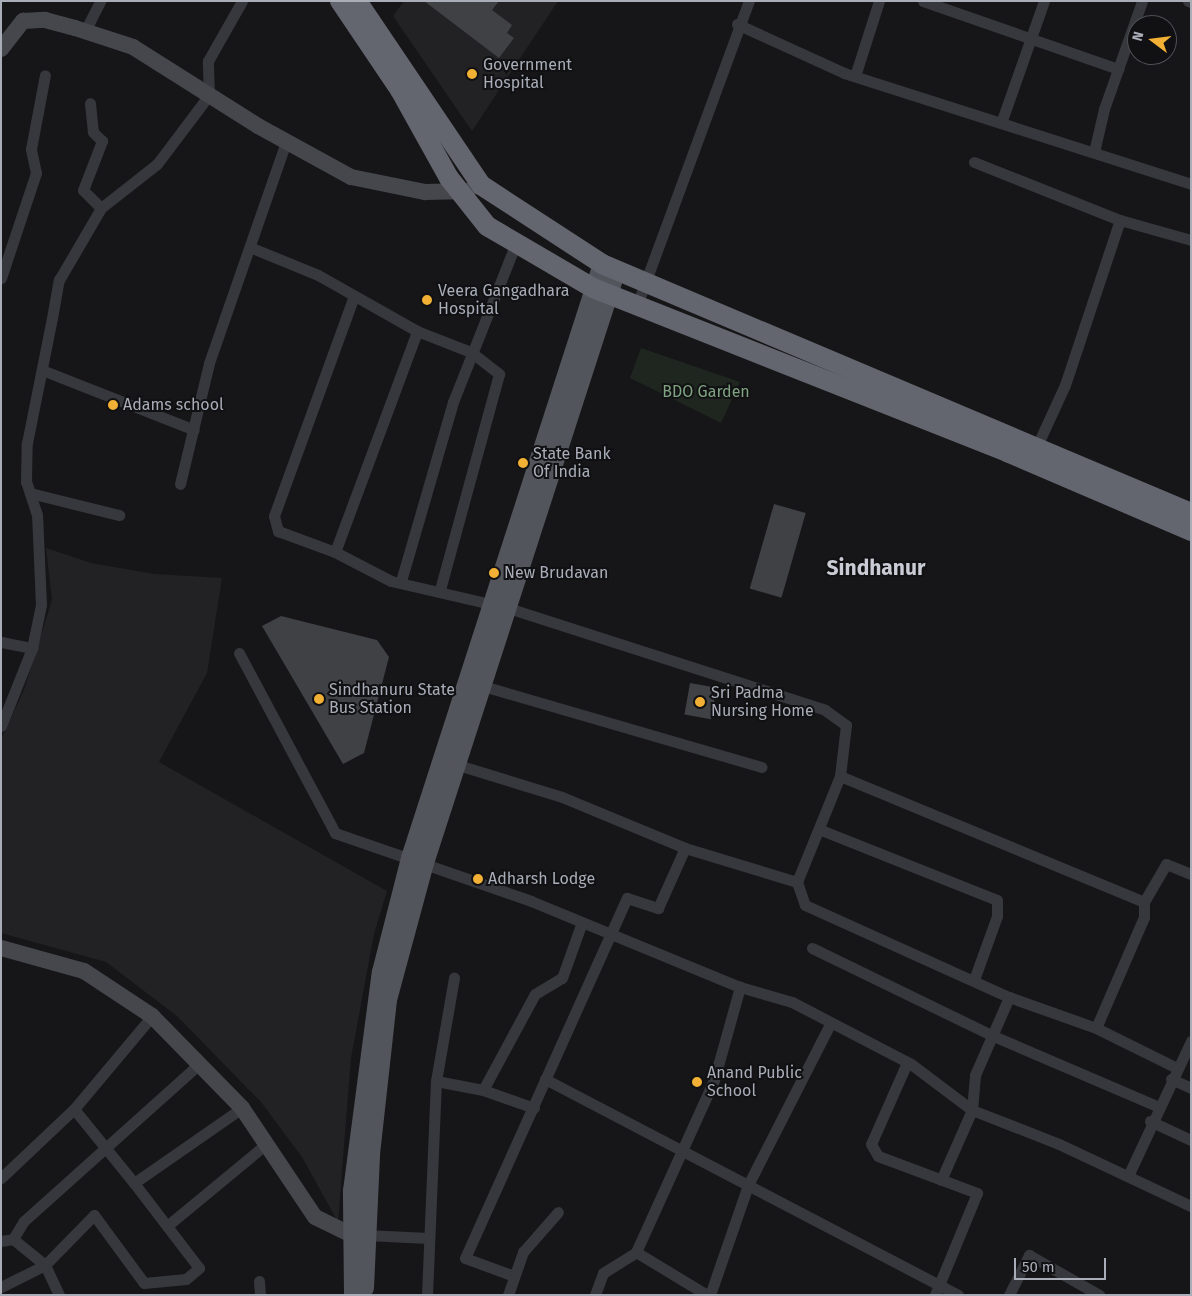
<!DOCTYPE html>
<html>
<head>
<meta charset="utf-8">
<style>
	body { margin:0 }
	#map { position:relative; width:1192px; height:1296px; overflow:hidden; background:#161618; font-family:"Fira Sans",sans-serif }
	div>[style] { position:absolute }
	.built>* { inset:0; background:#222225 }
	.green>* { inset:0; background:#1e261f }
	.building>* { inset:0; background:#404145; transform-origin:0 0 }
	.street>* { height:11px; margin:-5.5px; padding:0 5.5px; transform-origin:5.5px; border-radius:5.5px; background:#37383d }
	.secondary>* { height:16px; margin:-8px; padding:0 8px; transform-origin:8px; border-radius:8px; background:#45474d }
	.primary>* { height:18px; margin:-9px; padding:0 9px; transform-origin:9px; border-radius:9px; background:#53555c }
	.highway>* { height:20px; margin:-10px; padding:0 10px; transform-origin:10px; border-radius:10px; background:#63666e }
	.dots>* { width:14px; height:14px; translate:-50% -50%; box-sizing:border-box; border:2px solid #111113; border-radius:50% }
	span { translate:-50% -50%; white-space:nowrap; text-align:center; line-height:1.15; -webkit-text-stroke:4px #111113; paint-order:stroke }
	.poi-label { font-size:16px; color:#a8adb8 }
	.left { translate:0 -50%; text-align:left }
	.park-label { font-size:16px; color:#7fa381 }
	.district-label { font-size:21px; color:#c9ccd4; font-weight:700 }
	.frame { position:absolute; inset:0; border:2px solid #a8adb8; pointer-events:none }
	.north { position:absolute; left:1127px; top:15px; width:50px; height:50px; box-sizing:border-box; background:#111113; border:1px solid #4d4f55; border-radius:50%; rotate:285deg; font-size:14px; font-weight:700; line-height:20px; text-align:center; color:#a8adb8 }
	.north::after { content:''; display:block; margin:auto; width:18px; height:22px; background:#f2b134; clip-path:polygon(50% 0,100% 100%,50% 72%,0 100%) }
	.scale { position:absolute; left:1014px; top:1258px; width:92px; height:22px; box-sizing:border-box; border:2px solid #a8adb8; border-top:0; padding-left:6px; font-size:15px; line-height:18px; white-space:nowrap; color:#a8adb8; -webkit-text-stroke:4px #111113; paint-order:stroke }
</style>
</head>
<body>
<div id="map">
	<div class="built">
		<i style="clip-path:polygon(404px 1px,558px 1px,472px 131px,393px 16px)"></i>
		<i style="clip-path:polygon(46px 548px,91px 563px,154px 574px,222px 578px,207px 673px,159px 762px,387px 891px,374px 934px,351px 1058px,338px 1222px,302px 1157px,261px 1102px,177px 1016px,106px 962px,1px 933px,1px 739px,24px 690px,52px 600px)"></i>
	</div>
	<div class="green">
		<i style="clip-path:polygon(641px 348px,740px 382px,721px 423px,630px 378px)"></i>
	</div>
	<div class="building">
		<i style="clip-path:polygon(424px 1px,499px 1px,492px 10px,512px 25px,507px 33px,514px 38px,499px 58px)"></i>
		<i style="left:774px;top:504px;width:33px;height:88px;rotate:16deg"></i>
		<i style="clip-path:polygon(281px 616px,377px 640px,389px 657px,364px 753px,343px 764px,262px 626px)"></i>
		<i style="left:690px;top:683px;width:27px;height:32px;rotate:10deg"></i>
	</div>
	<div class="street">
		<i style="left:923px;top:1px;width:207px;rotate:19.2deg"></i>
		<i style="left:1188px;top:1px;width:3px;rotate:18deg"></i>
		<i style="left:737px;top:24px;width:118px;rotate:24.6deg"></i>
		<i style="left:844px;top:73px;width:364px;rotate:17.7deg"></i>
		<i style="left:85px;top:31px;width:34px;rotate:-63deg"></i>
		<i style="left:855px;top:76px;width:79px;rotate:-72.3deg"></i>
		<i style="left:1001px;top:123px;width:129px;rotate:-70.6deg"></i>
		<i style="left:1094px;top:152px;width:44px;rotate:-76.9deg"></i>
		<i style="left:1104px;top:109px;width:114px;rotate:-70.6deg"></i>
		<i style="left:974px;top:162px;width:157px;rotate:21.7deg"></i>
		<i style="left:1120px;top:220px;width:74px;rotate:15.7deg"></i>
		<i style="left:101px;top:208px;width:71px;rotate:-38.2deg"></i>
		<i style="left:157px;top:164px;width:86px;rotate:-53deg"></i>
		<i style="left:209px;top:95px;width:34px;rotate:-92deg"></i>
		<i style="left:208px;top:61px;width:69px;rotate:-60.5deg"></i>
		<i style="left:252px;top:248px;width:71px;rotate:22.2deg"></i>
		<i style="left:318px;top:275px;width:114px;rotate:29.5deg"></i>
		<i style="left:417px;top:331px;width:58px;rotate:21.3deg"></i>
		<i style="left:471px;top:352px;width:36px;rotate:38deg"></i>
		<i style="left:499px;top:374px;width:224px;rotate:105.3deg"></i>
		<i style="left:1px;top:278px;width:111px;rotate:-71.6deg"></i>
		<i style="left:36px;top:173px;width:25px;rotate:-102deg"></i>
		<i style="left:31px;top:149px;width:75px;rotate:-79.3deg"></i>
		<i style="left:354px;top:296px;width:234px;rotate:110deg"></i>
		<i style="left:274px;top:516px;width:16px;rotate:75deg"></i>
		<i style="left:278px;top:531px;width:61px;rotate:20.2deg"></i>
		<i style="left:335px;top:552px;width:63px;rotate:27.4deg"></i>
		<i style="left:391px;top:581px;width:120px;rotate:13deg"></i>
		<i style="left:508px;top:608px;width:333px;rotate:17.8deg"></i>
		<i style="left:825px;top:710px;width:26px;rotate:36deg"></i>
		<i style="left:846px;top:725px;width:51px;rotate:96.7deg"></i>
		<i style="left:840px;top:776px;width:114px;rotate:112.1deg"></i>
		<i style="left:797px;top:882px;width:24px;rotate:71deg"></i>
		<i style="left:805px;top:905px;width:224px;rotate:24.3deg"></i>
		<i style="left:1009px;top:997px;width:92px;rotate:19.6deg"></i>
		<i style="left:1096px;top:1028px;width:90px;rotate:26.3deg"></i>
		<i style="left:637px;top:305px;width:324px;rotate:-69.8deg"></i>
		<i style="left:42px;top:370px;width:163px;rotate:21.5deg"></i>
		<i style="left:1036px;top:448px;width:69px;rotate:-65.3deg"></i>
		<i style="left:1065px;top:385px;width:174px;rotate:-71.6deg"></i>
		<i style="left:180px;top:484px;width:124px;rotate:-76.5deg"></i>
		<i style="left:209px;top:363px;width:234px;rotate:-70.8deg"></i>
		<i style="left:30px;top:493px;width:92px;rotate:13.9deg"></i>
		<i style="left:335px;top:552px;width:236px;rotate:-69.6deg"></i>
		<i style="left:401px;top:581px;width:186px;rotate:-73.8deg"></i>
		<i style="left:453px;top:402px;width:171px;rotate:-68.4deg"></i>
		<i style="left:1px;top:642px;width:32px;rotate:11deg"></i>
		<i style="left:239px;top:653px;width:204px;rotate:61.9deg"></i>
		<i style="left:335px;top:833px;width:207px;rotate:19.1deg"></i>
		<i style="left:531px;top:901px;width:226px;rotate:22.4deg"></i>
		<i style="left:740px;top:987px;width:54px;rotate:16.1deg"></i>
		<i style="left:792px;top:1002px;width:134px;rotate:27.5deg"></i>
		<i style="left:911px;top:1064px;width:76px;rotate:37deg"></i>
		<i style="left:972px;top:1110px;width:35px;rotate:-85deg"></i>
		<i style="left:975px;top:1075px;width:85px;rotate:-66.4deg"></i>
		<i style="left:483px;top:686px;width:290px;rotate:16.2deg"></i>
		<i style="left:1px;top:726px;width:84px;rotate:-68.3deg"></i>
		<i style="left:32px;top:648px;width:44px;rotate:-78.2deg"></i>
		<i style="left:41px;top:605px;width:90px;rotate:-92.5deg"></i>
		<i style="left:37px;top:515px;width:35px;rotate:-108deg"></i>
		<i style="left:26px;top:482px;width:39px;rotate:-89deg"></i>
		<i style="left:27px;top:443px;width:127px;rotate:-78.7deg"></i>
		<i style="left:52px;top:318px;width:39px;rotate:-80deg"></i>
		<i style="left:59px;top:280px;width:83px;rotate:-59.7deg"></i>
		<i style="left:101px;top:208px;width:25px;rotate:-135deg"></i>
		<i style="left:83px;top:190px;width:53px;rotate:-68.8deg"></i>
		<i style="left:102px;top:141px;width:13px;rotate:-135deg"></i>
		<i style="left:93px;top:132px;width:29px;rotate:-96deg"></i>
		<i style="left:458px;top:765px;width:109px;rotate:17.1deg"></i>
		<i style="left:562px;top:797px;width:133px;rotate:22.5deg"></i>
		<i style="left:685px;top:848px;width:117px;rotate:16.9deg"></i>
		<i style="left:840px;top:776px;width:329px;rotate:22.5deg"></i>
		<i style="left:821px;top:830px;width:189px;rotate:21.7deg"></i>
		<i style="left:997px;top:900px;width:16px;rotate:90deg"></i>
		<i style="left:997px;top:916px;width:68px;rotate:109.8deg"></i>
		<i style="left:812px;top:948px;width:199px;rotate:25.9deg"></i>
		<i style="left:991px;top:1035px;width:181px;rotate:23.2deg"></i>
		<i style="left:1096px;top:1028px;width:121px;rotate:-66.6deg"></i>
		<i style="left:1144px;top:917px;width:15px;rotate:-90deg"></i>
		<i style="left:1144px;top:902px;width:44px;rotate:-59.9deg"></i>
		<i style="left:1166px;top:864px;width:27px;rotate:22deg"></i>
		<i style="left:906px;top:1065px;width:86px;rotate:113.9deg"></i>
		<i style="left:871px;top:1144px;width:14px;rotate:60deg"></i>
		<i style="left:878px;top:1156px;width:106px;rotate:20.5deg"></i>
		<i style="left:977px;top:1193px;width:110px;rotate:112.4deg"></i>
		<i style="left:545px;top:1079px;width:466px;rotate:27.6deg"></i>
		<i style="left:1171px;top:1079px;width:22px;rotate:24deg"></i>
		<i style="left:436px;top:1081px;width:48px;rotate:10.8deg"></i>
		<i style="left:483px;top:1090px;width:54px;rotate:19.4deg"></i>
		<i style="left:483px;top:1090px;width:109px;rotate:-61.6deg"></i>
		<i style="left:535px;top:994px;width:31px;rotate:-31deg"></i>
		<i style="left:562px;top:978px;width:59px;rotate:-70.3deg"></i>
		<i style="left:74px;top:1109px;width:95px;rotate:51deg"></i>
		<i style="left:1150px;top:1121px;width:45px;rotate:24.9deg"></i>
		<i style="left:1128px;top:1176px;width:149px;rotate:-65deg"></i>
		<i style="left:1px;top:1178px;width:100px;rotate:-43.4deg"></i>
		<i style="left:74px;top:1109px;width:121px;rotate:-50deg"></i>
		<i style="left:941px;top:1180px;width:77px;rotate:-66.1deg"></i>
		<i style="left:972px;top:1110px;width:93px;rotate:21.3deg"></i>
		<i style="left:1059px;top:1144px;width:146px;rotate:25.2deg"></i>
		<i style="left:167px;top:1226px;width:129px;rotate:-39.6deg"></i>
		<i style="left:366px;top:1235px;width:62px;rotate:2.8deg"></i>
		<i style="left:13px;top:1239px;width:21px;rotate:-59deg"></i>
		<i style="left:24px;top:1221px;width:235px;rotate:-41.9deg"></i>
		<i style="left:1px;top:1241px;width:12px;rotate:-9deg"></i>
		<i style="left:13px;top:1239px;width:41px;rotate:39.1deg"></i>
		<i style="left:45px;top:1265px;width:33px;rotate:65deg"></i>
		<i style="left:636px;top:1252px;width:83px;rotate:31.2deg"></i>
		<i style="left:514px;top:1276px;width:52px;rotate:-159.8deg"></i>
		<i style="left:465px;top:1258px;width:395px;rotate:-65.8deg"></i>
		<i style="left:627px;top:898px;width:33px;rotate:18deg"></i>
		<i style="left:658px;top:908px;width:66px;rotate:-65.8deg"></i>
		<i style="left:259px;top:1281px;width:14px;rotate:86deg"></i>
		<i style="left:1px;top:1287px;width:49px;rotate:-26.6deg"></i>
		<i style="left:45px;top:1265px;width:70px;rotate:-45.6deg"></i>
		<i style="left:94px;top:1215px;width:84px;rotate:53.7deg"></i>
		<i style="left:144px;top:1283px;width:42px;rotate:-5.4deg"></i>
		<i style="left:186px;top:1279px;width:17px;rotate:-40deg"></i>
		<i style="left:199px;top:1268px;width:107px;rotate:-127.4deg"></i>
		<i style="left:134px;top:1183px;width:131px;rotate:-34.8deg"></i>
		<i style="left:427px;top:1295px;width:214px;rotate:-87.6deg"></i>
		<i style="left:436px;top:1081px;width:105px;rotate:-80.1deg"></i>
		<i style="left:508px;top:1295px;width:46px;rotate:-70.8deg"></i>
		<i style="left:523px;top:1252px;width:53px;rotate:-48.8deg"></i>
		<i style="left:595px;top:1295px;width:23px;rotate:-70deg"></i>
		<i style="left:603px;top:1273px;width:39px;rotate:-32deg"></i>
		<i style="left:636px;top:1252px;width:189px;rotate:-65.6deg"></i>
		<i style="left:714px;top:1080px;width:97px;rotate:-74.4deg"></i>
		<i style="left:710px;top:1295px;width:116px;rotate:-70.9deg"></i>
		<i style="left:748px;top:1185px;width:181px;rotate:-63deg"></i>
		<i style="left:1009px;top:1295px;width:45px;rotate:-63.4deg"></i>
		<i style="left:1029px;top:1255px;width:81px;rotate:29.7deg"></i>
	</div>
	<div class="secondary">
		<i style="left:1px;top:49px;width:36px;rotate:-52deg"></i>
		<i style="left:23px;top:21px;width:22px;rotate:-3deg"></i>
		<i style="left:45px;top:20px;width:31px;rotate:15deg"></i>
		<i style="left:75px;top:28px;width:61px;rotate:18.1deg"></i>
		<i style="left:133px;top:47px;width:148px;rotate:32.3deg"></i>
		<i style="left:258px;top:126px;width:106px;rotate:28.7deg"></i>
		<i style="left:351px;top:177px;width:76px;rotate:11.5deg"></i>
		<i style="left:425px;top:192px;width:43px;rotate:-1.3deg"></i>
		<i style="left:1px;top:948px;width:86px;rotate:15.5deg"></i>
		<i style="left:84px;top:971px;width:82px;rotate:33.5deg"></i>
		<i style="left:152px;top:1016px;width:129px;rotate:45.6deg"></i>
		<i style="left:242px;top:1108px;width:131px;rotate:56.2deg"></i>
		<i style="left:315px;top:1217px;width:39px;rotate:26deg"></i>
		<i style="left:350px;top:1234px;width:14px;rotate:4deg"></i>
	</div>
	<div class="primary">
		<i style="left:365px;top:1288px;width:134px;rotate:-87.4deg"></i>
		<i style="left:371px;top:1154px;width:155px;rotate:-83.7deg"></i>
		<i style="left:388px;top:1000px;width:142px;rotate:-74.9deg"></i>
		<i style="left:425px;top:863px;width:623px;rotate:-72.06deg"></i>
		<i style="left:353px;top:1295px;width:104px;rotate:-90.6deg"></i>
		<i style="left:352px;top:1191px;width:221px;rotate:-82.5deg"></i>
		<i style="left:381px;top:972px;width:118px;rotate:-75.7deg"></i>
		<i style="left:410px;top:858px;width:624px;rotate:-72.09deg"></i>
	</div>
	<div class="highway">
		<i style="left:340px;top:1px;width:107px;rotate:56deg"></i>
		<i style="left:400px;top:90px;width:101px;rotate:60.9deg"></i>
		<i style="left:449px;top:178px;width:61px;rotate:51.6deg"></i>
		<i style="left:487px;top:226px;width:123px;rotate:30.3deg"></i>
		<i style="left:593px;top:288px;width:445px;rotate:21.6deg"></i>
		<i style="left:1007px;top:452px;width:200px;rotate:23.2deg"></i>
		<i style="left:357px;top:1px;width:222px;rotate:56deg"></i>
		<i style="left:481px;top:185px;width:145px;rotate:33.1deg"></i>
		<i style="left:602px;top:264px;width:639px;rotate:22.92deg"></i>
	</div>
	<div class="dots">
		<i style="left:472px;top:74px;background:#f2b134"></i>
		<i style="left:427px;top:300px;background:#f2b134"></i>
		<i style="left:113px;top:405px;background:#f2b134"></i>
		<i style="left:523px;top:463px;background:#f2b134"></i>
		<i style="left:494px;top:573px;background:#f2b134"></i>
		<i style="left:319px;top:699px;background:#f2b134"></i>
		<i style="left:700px;top:702px;background:#f2b134"></i>
		<i style="left:478px;top:879px;background:#f2b134"></i>
		<i style="left:697px;top:1082px;background:#f2b134"></i>
	</div>
	<div class="poi-label">
		<span class="left" style="left:483px;top:74px">Government<br>Hospital</span>
		<span class="left" style="left:438px;top:300px">Veera Gangadhara<br>Hospital</span>
		<span class="left" style="left:123px;top:405px">Adams school</span>
		<span class="left" style="left:533px;top:463px">State Bank<br>Of India</span>
		<span class="left" style="left:504px;top:573px">New Brudavan</span>
		<span class="left" style="left:329px;top:699px">Sindhanuru State<br>Bus Station</span>
		<span class="left" style="left:711px;top:702px">Sri Padma<br>Nursing Home</span>
		<span class="left" style="left:488px;top:879px">Adharsh Lodge</span>
		<span class="left" style="left:707px;top:1082px">Anand Public<br>School</span>
	</div>
	<div class="park-label">
		<span style="left:706px;top:392px">BDO Garden</span>
	</div>
	<div class="district-label">
		<span style="left:876px;top:568px">Sindhanur</span>
	</div>
	<div class="frame"></div>
	<div class="north">N</div>
	<div class="scale">50 m</div>
</div>
</body>
</html>
